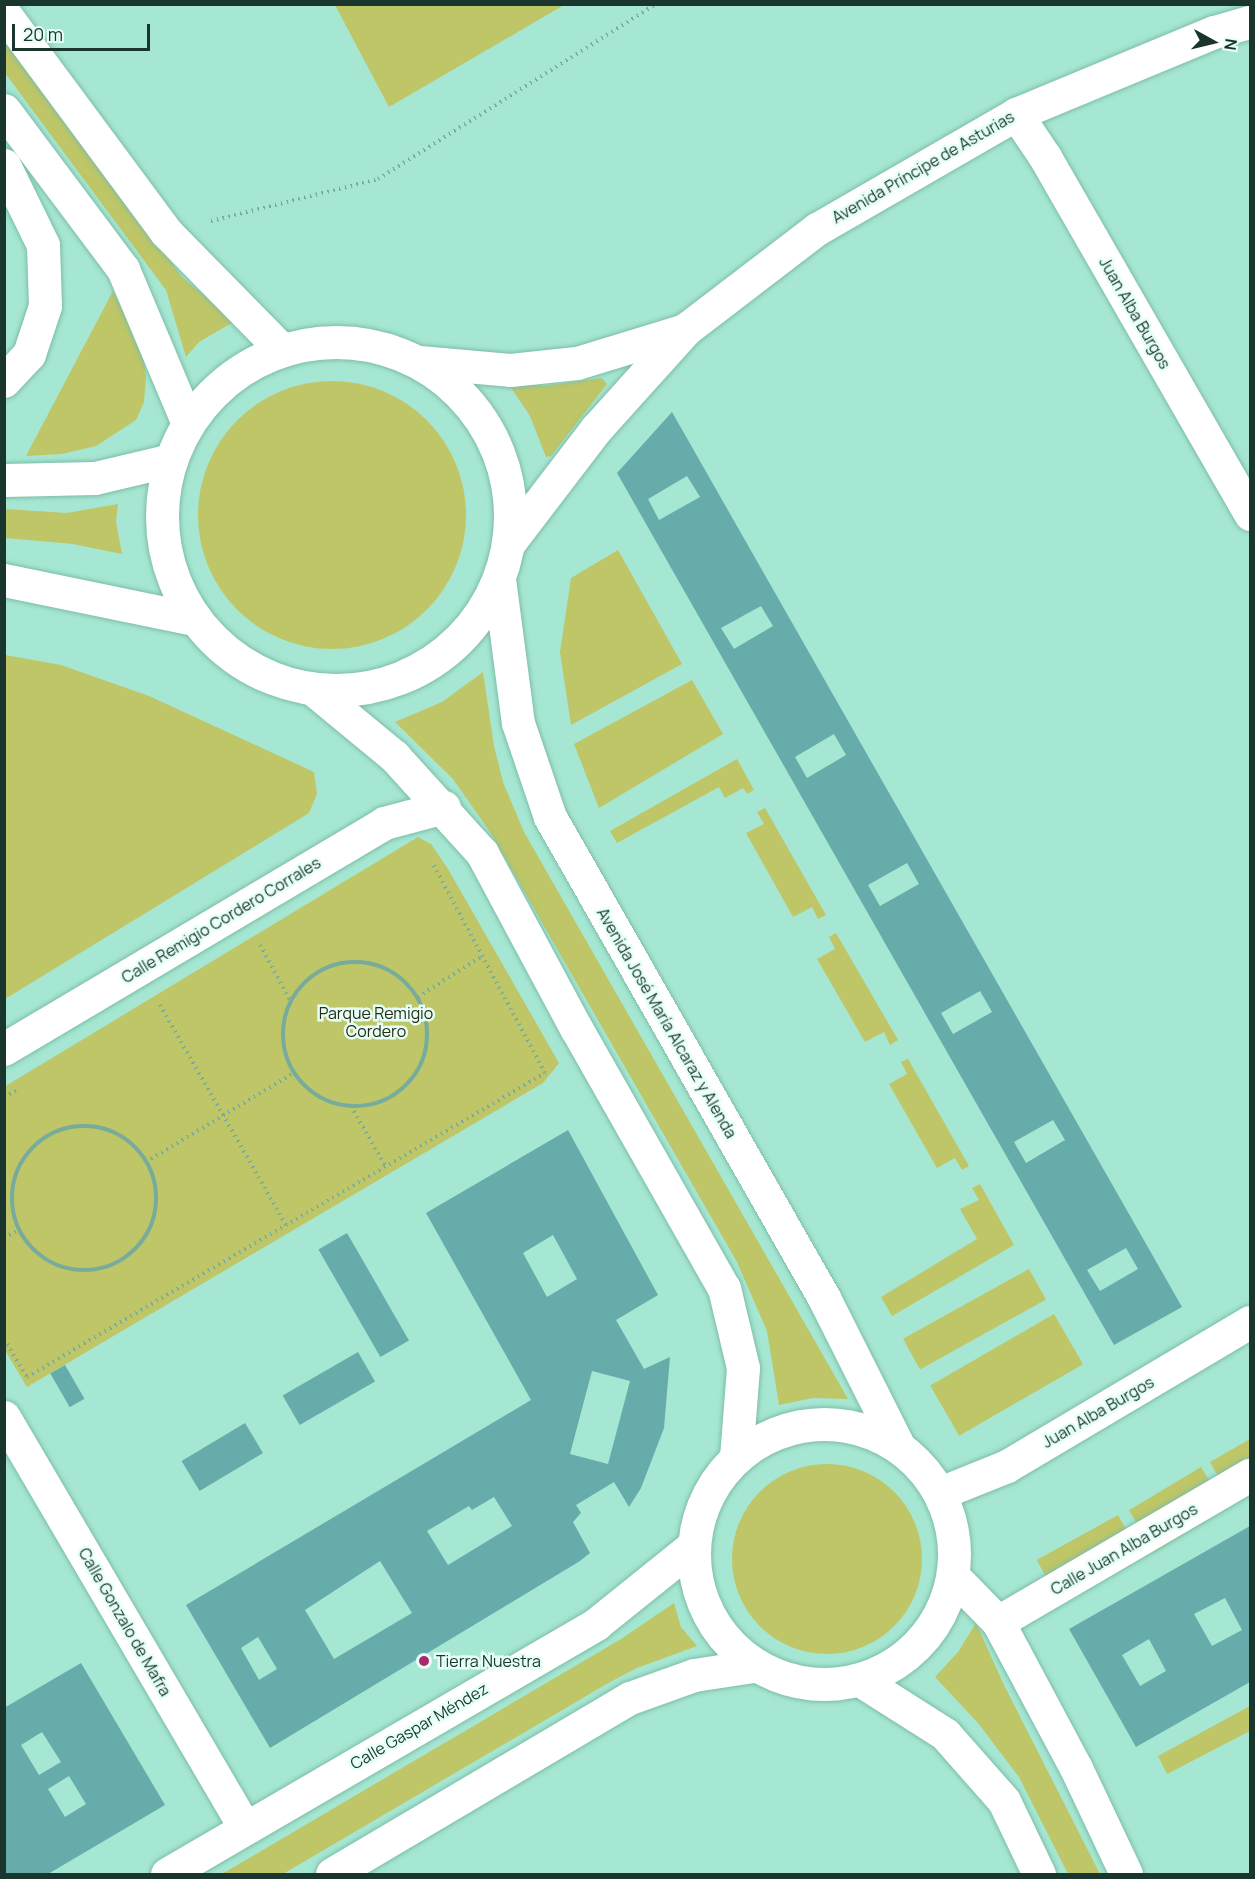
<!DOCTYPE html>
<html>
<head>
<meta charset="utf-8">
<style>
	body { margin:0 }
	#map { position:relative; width:1255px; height:1879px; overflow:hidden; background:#a6e7d3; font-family:Manrope,sans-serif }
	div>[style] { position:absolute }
	.green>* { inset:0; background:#bec667; transform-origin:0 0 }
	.round { border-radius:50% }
	.building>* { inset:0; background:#66acaa; transform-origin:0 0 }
	.path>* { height:4px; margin-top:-2px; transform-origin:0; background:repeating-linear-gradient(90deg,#77ab9b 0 1.5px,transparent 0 6px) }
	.path>.ring { margin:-2px; padding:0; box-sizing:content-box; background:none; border:4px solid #77ab9b; border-radius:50% }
	.roads { filter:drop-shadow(0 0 2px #7dbda9) drop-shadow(0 0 2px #7dbda9) }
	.pedestrian>* { height:33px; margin:-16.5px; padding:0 16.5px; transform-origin:16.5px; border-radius:16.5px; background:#fff }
	.minor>* { height:33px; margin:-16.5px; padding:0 16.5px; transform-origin:16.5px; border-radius:16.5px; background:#fff }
	.minor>.ring { margin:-16.5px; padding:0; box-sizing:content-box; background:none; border:33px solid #fff; border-radius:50% }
	.dots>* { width:16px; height:16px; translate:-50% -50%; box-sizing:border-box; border:3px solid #e5fff6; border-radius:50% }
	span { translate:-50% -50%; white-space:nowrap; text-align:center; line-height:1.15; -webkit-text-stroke:5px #e5fff6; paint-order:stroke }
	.street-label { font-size:16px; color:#1a352d }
	.park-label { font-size:16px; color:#292b17 }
	.poi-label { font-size:16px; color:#1a352d }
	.left { translate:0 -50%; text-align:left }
	.frame { position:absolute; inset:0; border:6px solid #1a352d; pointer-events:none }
	.north { position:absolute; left:1183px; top:12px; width:60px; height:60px; -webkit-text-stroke:4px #e5fff6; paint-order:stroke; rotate:98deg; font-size:16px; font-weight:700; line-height:24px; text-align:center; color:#1a352d }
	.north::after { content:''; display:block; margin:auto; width:21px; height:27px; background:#1a352d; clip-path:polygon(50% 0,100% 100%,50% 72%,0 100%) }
	.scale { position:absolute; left:12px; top:24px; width:138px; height:27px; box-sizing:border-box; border:3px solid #1a352d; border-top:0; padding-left:8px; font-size:18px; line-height:21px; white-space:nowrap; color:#1a352d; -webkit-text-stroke:4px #e5fff6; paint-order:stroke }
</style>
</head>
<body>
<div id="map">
	<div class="green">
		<i style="clip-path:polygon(335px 5px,564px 5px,389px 107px)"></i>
		<i style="clip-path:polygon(5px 40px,183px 278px,235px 321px,199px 342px,186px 357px,166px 290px,5px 73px)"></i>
		<i style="clip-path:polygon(113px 291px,142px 347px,146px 377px,144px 402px,136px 420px,96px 446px,62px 454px,26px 456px)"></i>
		<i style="clip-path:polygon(602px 378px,607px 384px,551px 456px,546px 457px,530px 416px,508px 383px,544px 386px)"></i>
		<i class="round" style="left:198px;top:381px;width:268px;height:268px"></i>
		<i style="clip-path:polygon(118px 504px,116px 522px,122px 554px,73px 544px,5px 538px,5px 509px,67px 513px)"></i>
		<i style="clip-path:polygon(618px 550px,682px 664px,571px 725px,560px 652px,571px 578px)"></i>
		<i style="clip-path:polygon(5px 655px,61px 665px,149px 696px,314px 772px,317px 794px,309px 813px,5px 999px)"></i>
		<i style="clip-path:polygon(483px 672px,494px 746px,503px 782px,524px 832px,848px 1399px,813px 1398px,779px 1405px,767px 1331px,737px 1262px,490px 832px,453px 779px,395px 722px,442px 702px)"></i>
		<i style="clip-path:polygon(692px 680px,723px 734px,599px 808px,574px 744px)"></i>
		<i style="clip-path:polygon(737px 759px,754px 790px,747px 794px,743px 788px,725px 798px,719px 787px,617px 843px,610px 831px)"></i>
		<i style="clip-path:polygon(765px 808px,826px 915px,818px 919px,812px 907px,793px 917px,746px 833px,764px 824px,757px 812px)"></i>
		<i style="clip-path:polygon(418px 837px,431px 844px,448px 869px,559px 1063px,543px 1083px,27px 1387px,5px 1350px,4px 1087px)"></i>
		<i style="clip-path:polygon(836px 933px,898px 1040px,890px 1045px,884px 1032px,865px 1042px,817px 959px,835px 949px,829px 937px)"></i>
		<i style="clip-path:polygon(908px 1059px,969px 1166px,962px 1170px,955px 1158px,937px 1168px,889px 1084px,907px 1074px,901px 1062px)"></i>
		<i style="clip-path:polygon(980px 1184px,1014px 1245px,892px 1316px,881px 1297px,977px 1239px,960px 1209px,979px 1200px,972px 1188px)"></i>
		<i style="left:1029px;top:1269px;width:35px;height:144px;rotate:61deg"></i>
		<i style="left:1054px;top:1314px;width:58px;height:143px;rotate:60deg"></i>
		<i style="clip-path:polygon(1250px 1439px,1250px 1495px,1234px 1504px,1210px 1462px)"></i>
		<i class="round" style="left:732px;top:1464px;width:190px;height:190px"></i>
		<i style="left:1201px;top:1467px;width:49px;height:84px;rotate:59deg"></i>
		<i style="left:1118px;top:1515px;width:49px;height:93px;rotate:61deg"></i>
		<i style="clip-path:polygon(674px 1603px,681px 1627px,697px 1646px,637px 1668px,610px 1682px,283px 1874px,222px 1874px,621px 1639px)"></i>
		<i style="clip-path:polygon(976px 1623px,1004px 1685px,1100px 1874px,1068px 1874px,1019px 1777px,978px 1723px,935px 1677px,958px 1652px)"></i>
		<i style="clip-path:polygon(1250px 1706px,1250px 1731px,1167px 1774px,1158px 1756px)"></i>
	</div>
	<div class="building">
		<i style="clip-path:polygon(evenodd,672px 412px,1182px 1307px,1114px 1345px,617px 473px,672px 412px,687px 476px,700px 497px,659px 520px,648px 499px,687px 476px,672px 412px,761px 606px,773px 626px,734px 649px,721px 628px,761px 606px,672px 412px,834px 734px,846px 755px,807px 778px,795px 757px,834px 734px,672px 412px,907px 863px,919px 884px,880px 906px,868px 885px,907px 863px,672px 412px,980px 991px,992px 1012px,953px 1034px,941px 1013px,980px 991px,672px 412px,1053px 1120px,1065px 1140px,1026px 1163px,1014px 1142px,1053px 1120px,672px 412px,1126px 1248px,1138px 1269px,1100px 1291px,1087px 1270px,1126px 1248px)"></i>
		<i style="clip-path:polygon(evenodd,568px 1130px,658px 1295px,616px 1320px,644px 1369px,670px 1357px,664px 1428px,641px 1488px,629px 1507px,614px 1482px,576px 1505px,581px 1513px,573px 1522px,590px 1553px,580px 1561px,270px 1748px,186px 1605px,531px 1400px,426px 1213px,568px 1130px,553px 1235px,577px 1279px,547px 1297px,523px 1253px,553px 1235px,568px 1130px,592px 1371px,630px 1381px,608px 1464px,570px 1454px,592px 1371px,568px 1130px,494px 1497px,512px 1526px,448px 1565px,427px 1531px,469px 1506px,472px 1510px,494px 1497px,568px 1130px,380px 1561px,412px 1613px,334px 1659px,305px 1610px,380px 1561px,568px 1130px,258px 1637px,277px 1669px,259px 1680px,241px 1648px,258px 1637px)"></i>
		<i style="left:347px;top:1233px;width:124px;height:33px;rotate:60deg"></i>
		<i style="left:358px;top:1352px;width:34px;height:87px;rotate:60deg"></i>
		<i style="left:65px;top:1365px;width:39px;height:17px;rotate:60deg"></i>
		<i style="left:245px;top:1423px;width:35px;height:74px;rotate:59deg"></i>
		<i style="clip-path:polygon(evenodd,1250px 1526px,1250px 1682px,1136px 1747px,1069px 1629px,1250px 1526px,1225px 1598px,1242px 1630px,1212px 1646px,1194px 1614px,1225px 1598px,1250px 1526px,1149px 1639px,1166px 1671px,1140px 1686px,1122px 1655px,1149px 1639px)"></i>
		<i style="clip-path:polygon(evenodd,81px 1663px,165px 1805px,48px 1874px,4px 1874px,4px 1708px,81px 1663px,42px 1732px,61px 1762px,39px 1775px,21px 1745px,42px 1732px,81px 1663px,69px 1776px,86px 1804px,65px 1817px,48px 1789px,69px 1776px)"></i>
	</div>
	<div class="path">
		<i style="left:211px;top:221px;width:172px;rotate:-14.1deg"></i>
		<i style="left:378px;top:179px;width:328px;rotate:-32.2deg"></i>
		<i style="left:260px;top:945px;width:65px;rotate:61.5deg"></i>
		<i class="ring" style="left:283px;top:962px;width:140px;height:140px"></i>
		<i style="left:418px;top:997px;width:76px;rotate:-32.6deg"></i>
		<i style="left:160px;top:1005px;width:254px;rotate:60.2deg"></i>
		<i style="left:4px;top:1097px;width:15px;rotate:-28deg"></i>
		<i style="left:351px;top:1106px;width:70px;rotate:60.2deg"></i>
		<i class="ring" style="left:12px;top:1126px;width:140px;height:140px"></i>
		<i style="left:146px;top:1162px;width:174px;rotate:-31.1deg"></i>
		<i style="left:4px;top:1238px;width:17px;rotate:-28deg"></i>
		<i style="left:4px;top:1339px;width:44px;rotate:58.8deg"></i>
		<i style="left:27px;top:1377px;width:601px;rotate:-30.41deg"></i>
		<i style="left:545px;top:1073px;width:239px;rotate:-118.2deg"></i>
	</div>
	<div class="roads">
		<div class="pedestrian">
			<i style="left:998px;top:1622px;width:292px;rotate:-30.3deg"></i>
		</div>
		<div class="minor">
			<i style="left:4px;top:13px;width:272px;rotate:53.5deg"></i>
			<i style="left:166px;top:232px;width:165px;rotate:45.5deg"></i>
			<i style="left:4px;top:110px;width:199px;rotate:53.2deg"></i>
			<i style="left:123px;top:269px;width:168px;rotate:67.2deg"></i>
			<i style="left:1016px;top:114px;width:52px;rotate:56deg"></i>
			<i style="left:1045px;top:157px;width:412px;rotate:60.1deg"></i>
			<i style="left:4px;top:165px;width:89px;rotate:64deg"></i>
			<i style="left:43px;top:245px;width:61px;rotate:88.1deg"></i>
			<i style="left:45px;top:306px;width:51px;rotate:108.4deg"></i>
			<i style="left:29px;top:354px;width:37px;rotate:133deg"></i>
			<i class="ring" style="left:162px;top:342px;width:315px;height:315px"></i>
			<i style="left:419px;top:362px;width:91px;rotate:5deg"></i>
			<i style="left:510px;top:370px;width:67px;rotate:-6deg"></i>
			<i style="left:577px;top:363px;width:113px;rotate:-17deg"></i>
			<i style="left:4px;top:480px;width:91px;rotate:-1.3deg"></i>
			<i style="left:95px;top:478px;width:78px;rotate:-13.3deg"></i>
			<i style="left:508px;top:544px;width:145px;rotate:-52.6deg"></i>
			<i style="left:596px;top:429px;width:135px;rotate:-48deg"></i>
			<i style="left:686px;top:329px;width:165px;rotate:-37.4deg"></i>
			<i style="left:817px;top:229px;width:230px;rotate:-30deg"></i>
			<i style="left:1016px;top:114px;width:214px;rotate:-22.5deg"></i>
			<i style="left:1214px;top:32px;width:37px;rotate:-16deg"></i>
			<i style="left:499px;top:579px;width:145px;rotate:82.5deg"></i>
			<i style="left:518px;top:723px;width:99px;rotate:71.2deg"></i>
			<i style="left:550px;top:817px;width:554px;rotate:60.33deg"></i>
			<i style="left:824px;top:1298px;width:165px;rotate:63.3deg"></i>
			<i style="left:4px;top:580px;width:194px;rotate:11.6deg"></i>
			<i style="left:314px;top:690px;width:104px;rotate:39.5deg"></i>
			<i style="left:394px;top:756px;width:131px;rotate:47.8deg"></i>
			<i style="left:482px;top:853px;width:199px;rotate:61.8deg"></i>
			<i style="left:576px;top:1028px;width:299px;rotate:60.4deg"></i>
			<i style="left:724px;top:1288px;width:82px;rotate:76.6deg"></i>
			<i style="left:743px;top:1368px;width:89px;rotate:94.5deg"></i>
			<i style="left:4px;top:1049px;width:442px;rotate:-30.7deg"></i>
			<i style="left:384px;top:823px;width:62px;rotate:-14.9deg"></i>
			<i style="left:4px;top:1417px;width:476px;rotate:59.6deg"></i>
			<i class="ring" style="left:694px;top:1424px;width:227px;height:227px"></i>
			<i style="left:940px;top:1493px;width:72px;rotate:-21.9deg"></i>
			<i style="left:1007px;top:1466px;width:282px;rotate:-30.7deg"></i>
			<i style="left:953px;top:1576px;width:64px;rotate:45.6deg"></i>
			<i style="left:998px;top:1622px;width:166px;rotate:61.9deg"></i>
			<i style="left:1076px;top:1768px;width:117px;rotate:64.7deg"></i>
			<i style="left:860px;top:1680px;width:101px;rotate:32.4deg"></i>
			<i style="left:945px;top:1734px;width:89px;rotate:48.6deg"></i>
			<i style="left:1004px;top:1801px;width:81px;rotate:64.4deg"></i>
			<i style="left:167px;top:1874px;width:497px;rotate:-30.2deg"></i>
			<i style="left:596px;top:1624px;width:124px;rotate:-38.8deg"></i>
			<i style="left:332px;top:1874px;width:346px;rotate:-30.6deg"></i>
			<i style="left:630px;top:1698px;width:68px;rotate:-19.8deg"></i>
			<i style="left:694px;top:1675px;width:60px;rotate:-8.7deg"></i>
		</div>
	</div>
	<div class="dots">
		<i style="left:424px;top:1661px;background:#ad276e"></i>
	</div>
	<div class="street-label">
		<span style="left:923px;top:167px;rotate:-30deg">Avenida Príncipe de Asturias</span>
		<span style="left:1135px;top:313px;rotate:60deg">Juan Alba Burgos</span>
		<span style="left:221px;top:920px;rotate:-31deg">Calle Remigio Cordero Corrales</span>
		<span style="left:667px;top:1023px;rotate:60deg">Avenida José María Alcaraz y Alenda</span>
		<span style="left:1098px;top:1412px;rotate:-30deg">Juan Alba Burgos</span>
		<span style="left:1124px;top:1549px;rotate:-30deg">Calle Juan Alba Burgos</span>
		<span style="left:125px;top:1622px;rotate:60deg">Calle Gonzalo de Mafra</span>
		<span style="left:419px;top:1726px;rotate:-30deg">Calle Gaspar Méndez</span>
	</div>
	<div class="park-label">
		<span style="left:376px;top:1022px">Parque Remigio<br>Cordero</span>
	</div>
	<div class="poi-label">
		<span class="left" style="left:436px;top:1661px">Tierra Nuestra</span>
	</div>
	<div class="frame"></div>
	<div class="north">N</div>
	<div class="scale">20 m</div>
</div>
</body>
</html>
